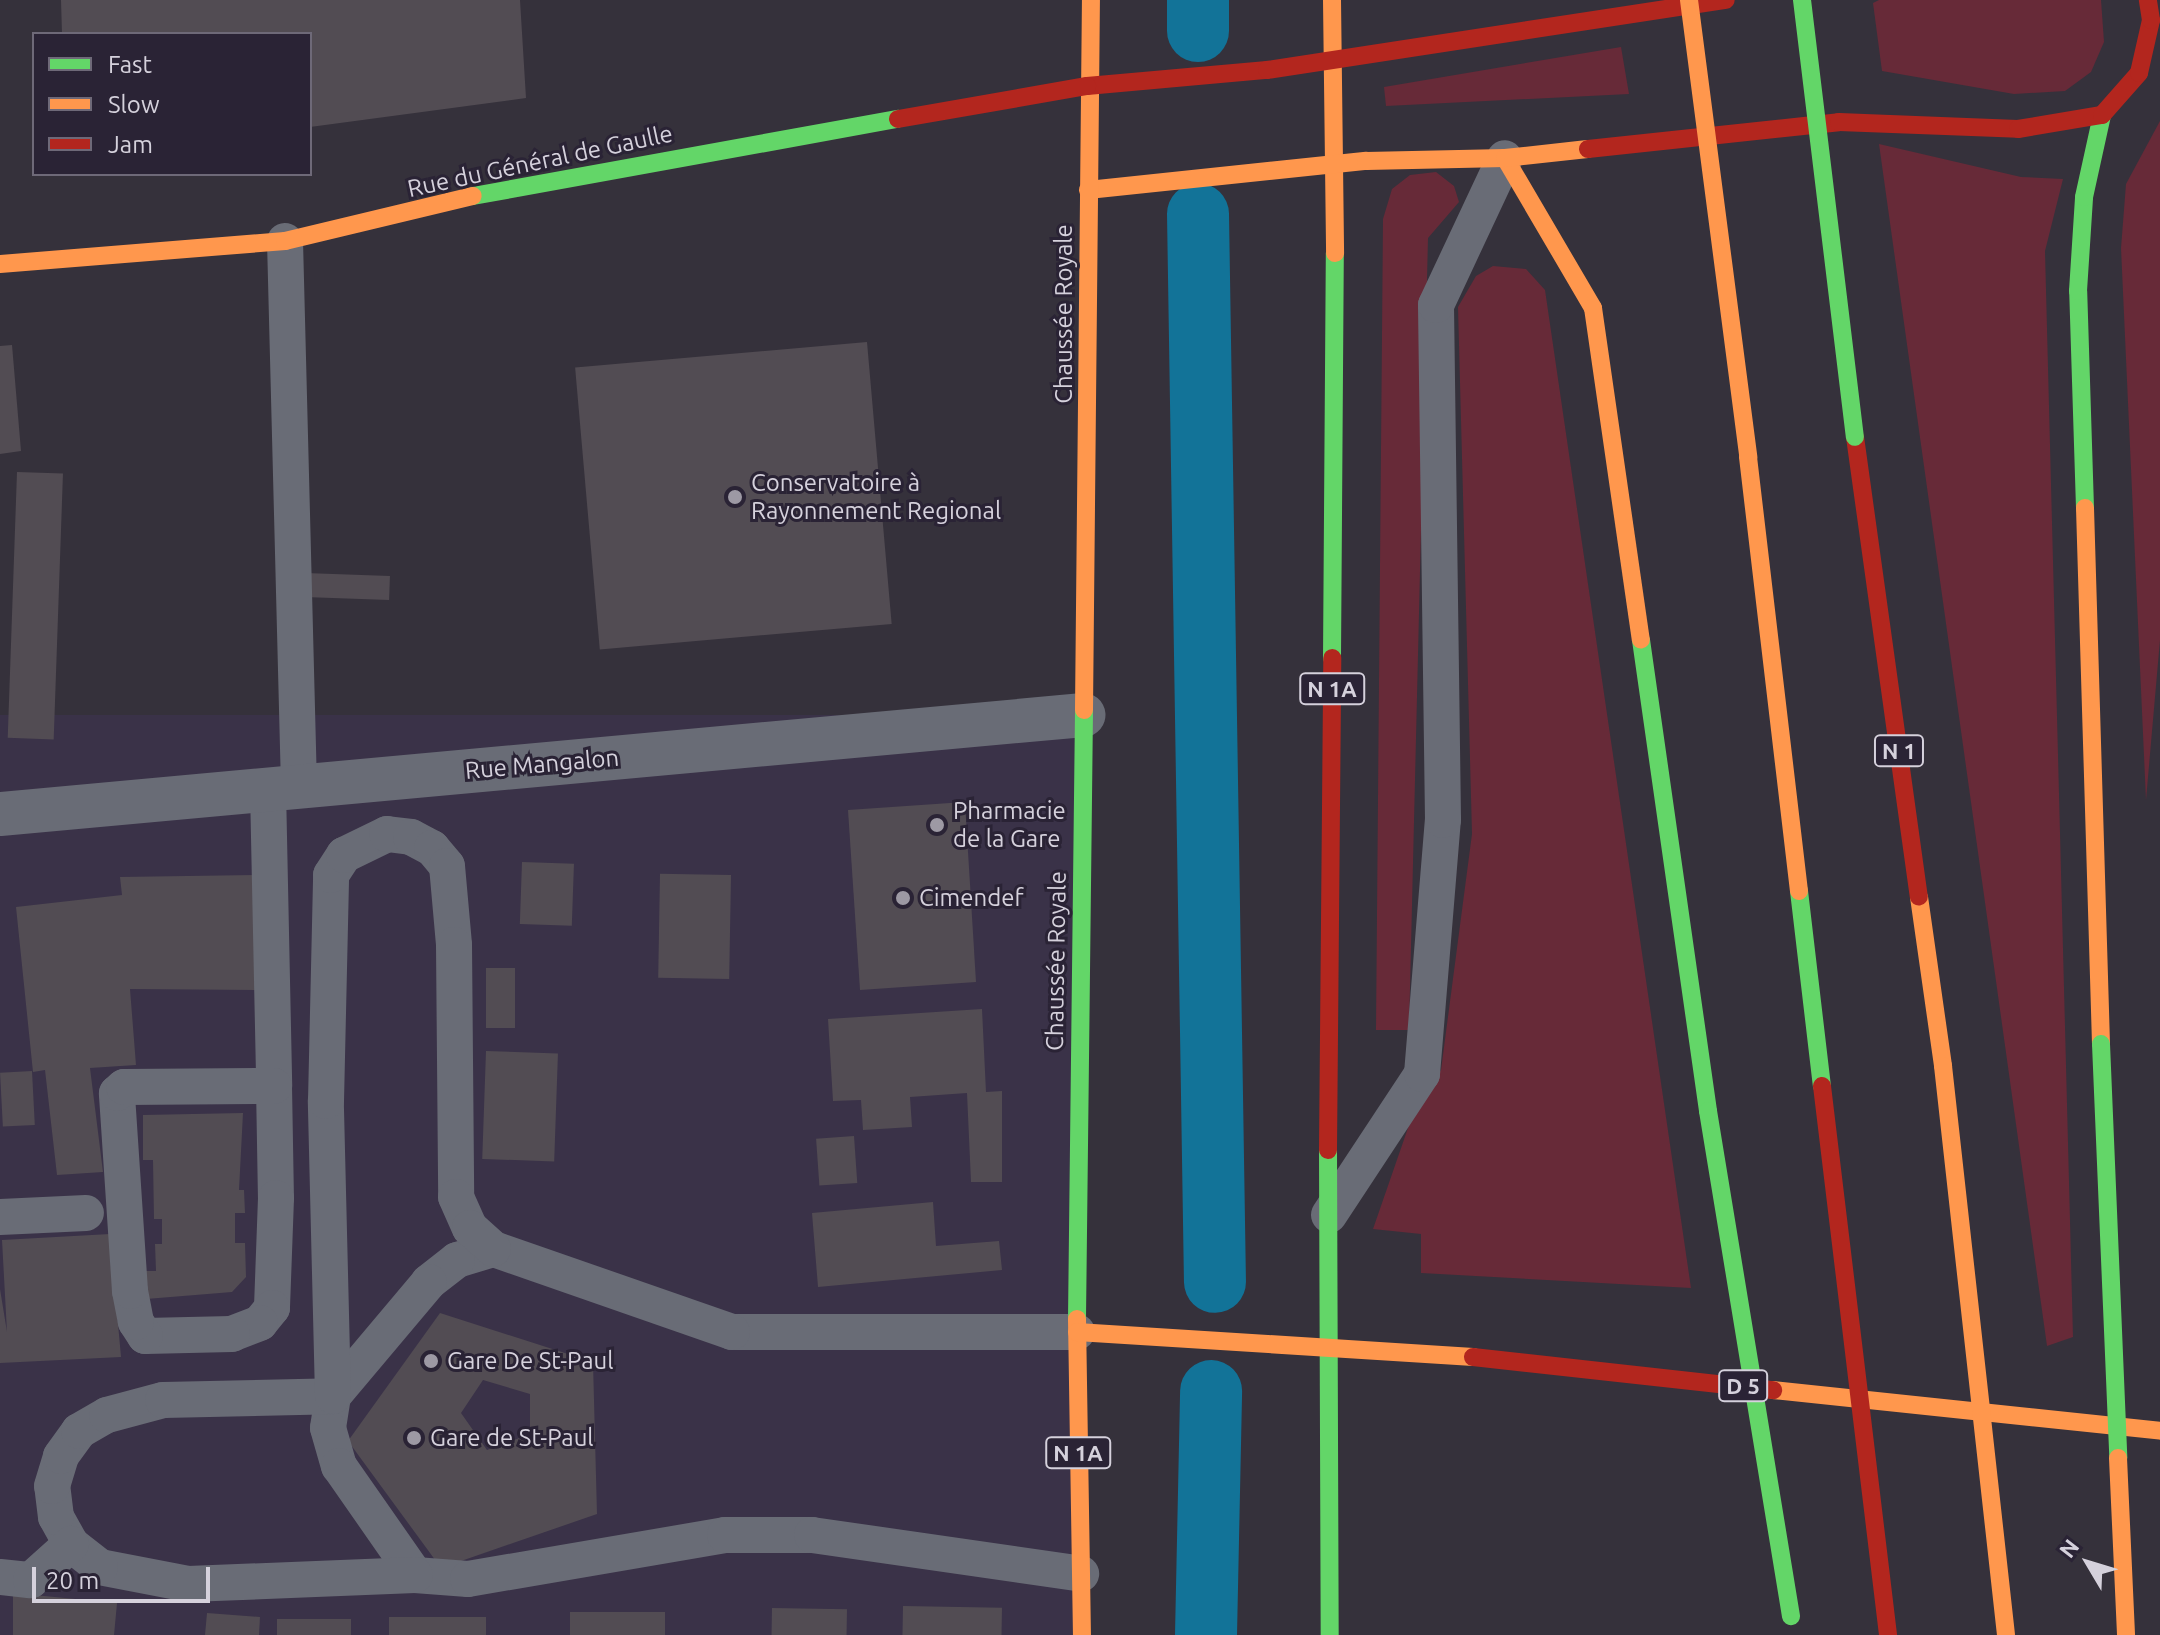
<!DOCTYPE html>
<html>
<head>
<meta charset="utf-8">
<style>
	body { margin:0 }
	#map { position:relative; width:2160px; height:1635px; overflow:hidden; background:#35313b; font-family:Ubuntu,sans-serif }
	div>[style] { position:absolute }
	.built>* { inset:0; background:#3a3248; transform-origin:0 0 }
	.green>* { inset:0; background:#672a38 }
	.canal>* { height:62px; margin:-31px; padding:0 31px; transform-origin:31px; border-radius:31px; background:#127398 }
	.building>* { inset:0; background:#524c53; transform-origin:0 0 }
	.lane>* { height:36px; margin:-18px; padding:0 18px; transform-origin:18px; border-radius:18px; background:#696c76 }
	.street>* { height:44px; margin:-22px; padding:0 22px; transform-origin:22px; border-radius:22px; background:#696c76 }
	.fast>* { height:18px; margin:-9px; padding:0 9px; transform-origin:9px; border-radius:9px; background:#63d668 }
	.slow>* { height:18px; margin:-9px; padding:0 9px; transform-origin:9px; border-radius:9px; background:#ff974d }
	.jam>* { height:18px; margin:-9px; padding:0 9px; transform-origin:9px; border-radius:9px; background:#b3261e }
	.fast-bridge>* { height:18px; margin:-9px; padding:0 9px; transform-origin:9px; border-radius:9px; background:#63d668 }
	.slow-bridge>* { height:18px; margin:-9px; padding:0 9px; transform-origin:9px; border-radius:9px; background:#ff974d }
	.jam-bridge>* { height:18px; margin:-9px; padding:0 9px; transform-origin:9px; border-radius:9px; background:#b3261e }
	.dots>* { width:22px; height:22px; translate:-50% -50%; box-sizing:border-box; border:4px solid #2a2335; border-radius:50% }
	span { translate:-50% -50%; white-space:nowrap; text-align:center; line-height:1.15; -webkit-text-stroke:6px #2a2335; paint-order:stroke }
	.shield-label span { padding:2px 6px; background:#2a2335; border:2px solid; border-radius:6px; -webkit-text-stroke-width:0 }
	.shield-label { font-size:22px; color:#d5d1dc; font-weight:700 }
	.street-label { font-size:24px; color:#d5d1dc }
	.poi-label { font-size:24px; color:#d5d1dc }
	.left { translate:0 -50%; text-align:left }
	.legend { position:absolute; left:32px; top:32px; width:280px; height:144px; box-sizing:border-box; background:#2a2335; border:2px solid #6e6978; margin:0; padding:10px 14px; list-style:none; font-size:24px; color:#d5d1dc }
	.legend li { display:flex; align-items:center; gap:16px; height:40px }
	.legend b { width:40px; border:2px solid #6e6978 }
	.north { position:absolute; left:2048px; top:1523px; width:80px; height:80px; -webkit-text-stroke:6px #2a2335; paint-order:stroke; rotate:308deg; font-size:22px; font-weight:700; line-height:32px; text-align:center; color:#d5d1dc }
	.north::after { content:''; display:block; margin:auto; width:28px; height:36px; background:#d5d1dc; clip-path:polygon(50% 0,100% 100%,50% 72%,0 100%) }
	.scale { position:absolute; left:32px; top:1567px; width:178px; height:36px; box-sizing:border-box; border:4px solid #d5d1dc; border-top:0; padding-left:10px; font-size:24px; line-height:28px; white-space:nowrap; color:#d5d1dc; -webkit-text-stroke:6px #2a2335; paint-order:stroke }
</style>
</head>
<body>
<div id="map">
	<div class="built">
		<i style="left:1083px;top:715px;width:920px;height:1088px;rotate:90deg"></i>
	</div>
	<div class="green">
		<i style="clip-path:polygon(1879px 0,2101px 0,2104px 42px,2091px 72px,2065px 91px,2014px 94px,1882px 71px,1873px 3px)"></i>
		<i style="clip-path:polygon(1621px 47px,1629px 94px,1386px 106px,1384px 87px)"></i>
		<i style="clip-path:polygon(2160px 121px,2160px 640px,2146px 800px,2121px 248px,2126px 184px)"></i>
		<i style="clip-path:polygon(1879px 144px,2021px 177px,2063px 179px,2045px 251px,2073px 1337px,2047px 1346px)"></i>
		<i style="clip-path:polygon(1436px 172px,1454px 186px,1459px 202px,1428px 238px,1409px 1030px,1376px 1030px,1383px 219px,1392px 189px,1410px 175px)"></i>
		<i style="clip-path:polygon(1493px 266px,1526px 269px,1545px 290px,1691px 1288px,1421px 1273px,1421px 1234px,1373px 1229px,1417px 1102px,1441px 1070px,1472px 834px,1458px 307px,1476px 276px)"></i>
	</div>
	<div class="canal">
		<i style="left:1198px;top:0;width:31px;rotate:90deg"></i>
		<i style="left:1198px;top:214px;width:1068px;rotate:89.09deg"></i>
		<i style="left:1206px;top:1635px;width:244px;rotate:-88.8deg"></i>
	</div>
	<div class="building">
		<i style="clip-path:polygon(61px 0,520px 0,526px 98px,310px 127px,310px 34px,62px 34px)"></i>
		<i style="left:867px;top:342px;width:283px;height:293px;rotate:85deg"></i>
		<i style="clip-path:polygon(12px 345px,21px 451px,0 454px,0 346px)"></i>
		<i style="left:17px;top:472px;width:46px;height:266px;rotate:2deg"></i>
		<i style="left:305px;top:573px;width:85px;height:24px;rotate:2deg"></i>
		<i style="clip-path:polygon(950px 803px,965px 803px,976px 982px,860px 990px,848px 810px)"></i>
		<i style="left:522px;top:862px;width:52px;height:62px;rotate:2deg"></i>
		<i style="clip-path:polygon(255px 875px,258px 990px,130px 989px,136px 1065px,90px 1068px,103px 1172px,57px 1175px,45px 1070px,33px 1072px,16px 907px,122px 895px,120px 877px)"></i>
		<i style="left:731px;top:875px;width:104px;height:71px;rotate:91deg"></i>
		<i style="left:486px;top:968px;width:29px;height:60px"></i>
		<i style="clip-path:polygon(982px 1009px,986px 1092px,1002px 1091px,1002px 1182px,971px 1182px,967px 1093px,910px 1097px,912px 1127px,863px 1130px,861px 1100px,833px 1101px,828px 1019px)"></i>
		<i style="left:486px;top:1051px;width:72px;height:108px;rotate:2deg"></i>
		<i style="left:32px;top:1071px;width:54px;height:32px;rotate:87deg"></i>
		<i style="clip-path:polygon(243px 1113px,239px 1190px,244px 1190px,245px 1213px,235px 1213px,235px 1243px,245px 1243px,246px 1277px,232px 1292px,146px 1299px,145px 1271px,156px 1271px,155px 1244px,162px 1244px,162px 1219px,154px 1219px,153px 1160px,143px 1160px,143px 1115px)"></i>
		<i style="left:854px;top:1136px;width:47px;height:38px;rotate:86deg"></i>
		<i style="clip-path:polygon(933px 1202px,936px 1246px,999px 1241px,1002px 1270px,818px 1287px,812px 1213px)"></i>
		<i style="clip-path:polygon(110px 1234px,121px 1357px,0 1363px,0 1289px,7px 1332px,2px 1240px)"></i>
		<i style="clip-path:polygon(evenodd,440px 1313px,593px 1362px,597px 1514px,441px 1568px,348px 1441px,440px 1313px,483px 1380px,530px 1394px,530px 1434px,487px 1450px,461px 1413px,483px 1380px)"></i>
		<i style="clip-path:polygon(13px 1593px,117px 1603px,114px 1635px,13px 1635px)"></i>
		<i style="left:903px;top:1606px;width:99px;height:29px;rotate:1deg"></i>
		<i style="left:772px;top:1608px;width:75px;height:27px;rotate:1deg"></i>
		<i style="left:665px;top:1612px;width:23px;height:95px;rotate:90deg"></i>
		<i style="clip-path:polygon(207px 1613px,260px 1617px,259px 1635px,205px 1635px)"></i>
		<i style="left:486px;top:1617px;width:18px;height:97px;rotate:90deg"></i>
		<i style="left:351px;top:1619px;width:16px;height:74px;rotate:90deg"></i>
	</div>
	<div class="lane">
		<i style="left:285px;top:241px;width:546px;rotate:88.53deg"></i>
		<i style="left:268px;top:789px;width:297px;rotate:88.8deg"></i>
		<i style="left:274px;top:1086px;width:112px;rotate:89deg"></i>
		<i style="left:276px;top:1198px;width:110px;rotate:92.1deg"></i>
		<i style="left:272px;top:1308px;width:19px;rotate:129deg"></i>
		<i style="left:260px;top:1323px;width:30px;rotate:159deg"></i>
		<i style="left:232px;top:1334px;width:87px;rotate:178.7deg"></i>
		<i style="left:145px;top:1336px;width:17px;rotate:-123deg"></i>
		<i style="left:136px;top:1322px;width:32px;rotate:-101deg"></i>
		<i style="left:130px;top:1291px;width:198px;rotate:-93.8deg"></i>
		<i style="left:117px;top:1093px;width:9px;rotate:-41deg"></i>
		<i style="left:124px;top:1087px;width:150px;rotate:-0.4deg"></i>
		<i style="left:1329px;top:1215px;width:169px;rotate:-56.6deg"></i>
		<i style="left:1422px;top:1074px;width:255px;rotate:-85.3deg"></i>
		<i style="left:1443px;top:820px;width:515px;rotate:-90.78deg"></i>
		<i style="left:1436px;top:305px;width:162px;rotate:-64.9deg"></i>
		<i style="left:0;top:1217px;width:86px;rotate:-2.7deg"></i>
		<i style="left:1077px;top:1332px;width:345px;rotate:180deg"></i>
		<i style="left:732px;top:1332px;width:253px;rotate:-160.8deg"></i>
		<i style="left:493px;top:1249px;width:38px;rotate:163deg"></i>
		<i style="left:457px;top:1260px;width:36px;rotate:142deg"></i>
		<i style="left:429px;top:1282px;width:149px;rotate:130.1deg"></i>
		<i style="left:333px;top:1396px;width:32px;rotate:99deg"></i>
		<i style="left:328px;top:1428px;width:40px;rotate:74deg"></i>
		<i style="left:339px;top:1466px;width:133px;rotate:55.1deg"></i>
		<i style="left:415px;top:1575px;width:53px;rotate:4.3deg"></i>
		<i style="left:468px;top:1579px;width:261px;rotate:-9.7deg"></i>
		<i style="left:725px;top:1535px;width:87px"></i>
		<i style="left:812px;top:1535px;width:272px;rotate:8.2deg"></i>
		<i style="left:415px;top:1575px;width:227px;rotate:177.7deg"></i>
		<i style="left:188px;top:1584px;width:90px;rotate:-169.1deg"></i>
		<i style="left:100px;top:1567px;width:37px;rotate:-142deg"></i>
		<i style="left:71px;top:1544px;width:31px;rotate:-119deg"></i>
		<i style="left:56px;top:1517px;width:31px;rotate:-97deg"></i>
		<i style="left:52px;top:1486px;width:31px;rotate:-73deg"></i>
		<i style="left:61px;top:1456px;width:31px;rotate:-54deg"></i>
		<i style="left:79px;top:1431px;width:32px;rotate:-30deg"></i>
		<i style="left:107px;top:1415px;width:58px;rotate:-15deg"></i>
		<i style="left:163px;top:1400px;width:170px;rotate:-1.3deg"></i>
		<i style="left:333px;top:1396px;width:295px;rotate:-91.4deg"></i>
		<i style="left:326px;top:1101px;width:226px;rotate:-88.7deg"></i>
		<i style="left:331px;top:875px;width:24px;rotate:-57deg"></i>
		<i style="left:344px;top:855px;width:48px;rotate:-26deg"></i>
		<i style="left:387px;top:834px;width:24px;rotate:7deg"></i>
		<i style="left:411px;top:837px;width:24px;rotate:28deg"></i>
		<i style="left:432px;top:848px;width:23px;rotate:50deg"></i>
		<i style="left:447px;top:866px;width:79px;rotate:84.9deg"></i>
		<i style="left:454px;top:945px;width:252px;rotate:89.5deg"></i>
		<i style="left:456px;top:1197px;width:34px;rotate:66deg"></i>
		<i style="left:470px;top:1228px;width:31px;rotate:42deg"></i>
		<i style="left:0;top:1577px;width:31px;rotate:6deg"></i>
		<i style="left:31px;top:1580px;width:54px;rotate:-42deg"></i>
	</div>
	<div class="street">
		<i style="left:0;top:814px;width:1088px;rotate:-5.22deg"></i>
	</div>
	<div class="fast">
		<i style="left:473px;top:196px;width:432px;rotate:-10.3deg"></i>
		<i style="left:2085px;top:508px;width:217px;rotate:-91.8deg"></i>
		<i style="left:2078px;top:291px;width:94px;rotate:-86.3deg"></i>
		<i style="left:2084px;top:197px;width:84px;rotate:-77.6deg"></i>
		<i style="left:1641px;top:640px;width:476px;rotate:81.9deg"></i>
		<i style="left:1332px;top:658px;width:405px;rotate:-89.6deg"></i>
		<i style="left:1799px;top:891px;width:196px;rotate:83.3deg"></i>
		<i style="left:1328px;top:1150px;width:485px;rotate:89.8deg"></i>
		<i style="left:1077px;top:1319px;width:609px;rotate:-89.34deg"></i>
	</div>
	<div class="slow">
		<i style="left:1332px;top:0;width:253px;rotate:89.3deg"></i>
		<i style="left:1505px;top:158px;width:174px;rotate:59.6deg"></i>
		<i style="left:1593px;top:308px;width:335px;rotate:81.8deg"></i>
		<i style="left:1088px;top:190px;width:280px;rotate:-6deg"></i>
		<i style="left:1366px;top:161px;width:139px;rotate:-1.2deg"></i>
		<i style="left:1505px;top:158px;width:83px;rotate:-6.2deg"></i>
		<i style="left:0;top:264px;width:286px;rotate:-4.6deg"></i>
		<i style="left:285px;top:241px;width:193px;rotate:-13.5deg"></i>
		<i style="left:1748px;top:457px;width:437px;rotate:83.3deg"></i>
		<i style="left:2085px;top:508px;width:536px;rotate:88.29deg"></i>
		<i style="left:1084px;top:710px;width:710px;rotate:-89.44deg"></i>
		<i style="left:1919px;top:897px;width:171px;rotate:81.9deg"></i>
		<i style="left:1077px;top:1319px;width:316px;rotate:89.1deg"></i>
		<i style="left:1077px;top:1332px;width:397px;rotate:3.6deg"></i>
		<i style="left:1773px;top:1390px;width:389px;rotate:6deg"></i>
	</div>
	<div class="jam">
		<i style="left:1087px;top:86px;width:181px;rotate:-5.1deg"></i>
		<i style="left:1267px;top:70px;width:464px;rotate:-8.7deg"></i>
		<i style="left:898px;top:119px;width:192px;rotate:-9.9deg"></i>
		<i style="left:1588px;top:149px;width:252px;rotate:-6.1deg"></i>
		<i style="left:1839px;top:122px;width:179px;rotate:2.2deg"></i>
		<i style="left:2018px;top:129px;width:85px;rotate:-9.5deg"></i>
		<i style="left:2102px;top:115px;width:56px;rotate:-48.6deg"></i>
		<i style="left:2139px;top:73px;width:54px;rotate:-77.2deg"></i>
		<i style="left:2151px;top:20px;width:20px;rotate:-99deg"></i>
		<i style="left:1855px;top:437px;width:464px;rotate:82.1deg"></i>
		<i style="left:1328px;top:1150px;width:492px;rotate:-89.5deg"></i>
		<i style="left:1473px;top:1357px;width:302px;rotate:6.3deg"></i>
	</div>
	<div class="fast-bridge">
		<i style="left:1802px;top:0;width:440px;rotate:83.1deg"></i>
		<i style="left:2101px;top:1044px;width:414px;rotate:87.6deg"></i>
		<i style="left:1708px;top:1111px;width:512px;rotate:80.67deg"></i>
	</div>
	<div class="slow-bridge">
		<i style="left:1689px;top:0;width:461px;rotate:82.6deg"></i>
		<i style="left:1943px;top:1066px;width:572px;rotate:83.68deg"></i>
		<i style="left:2118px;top:1458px;width:177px;rotate:87.4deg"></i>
	</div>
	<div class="jam-bridge">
		<i style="left:1822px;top:1086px;width:553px;rotate:83.14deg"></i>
	</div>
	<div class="dots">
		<i style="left:735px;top:497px;background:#9d99a4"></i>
		<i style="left:937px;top:825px;background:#9d99a4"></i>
		<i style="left:903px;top:898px;background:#9d99a4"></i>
		<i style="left:431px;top:1361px;background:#9d99a4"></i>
		<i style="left:414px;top:1438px;background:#9d99a4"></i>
	</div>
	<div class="shield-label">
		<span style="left:1332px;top:689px">N 1A</span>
		<span style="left:1899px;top:751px">N 1</span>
		<span style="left:1743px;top:1386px">D 5</span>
		<span style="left:1078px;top:1453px">N 1A</span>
	</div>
	<div class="street-label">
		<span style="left:540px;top:161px;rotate:-12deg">Rue du Général de Gaulle</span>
		<span style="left:1064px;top:314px;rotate:-90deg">Chaussée Royale</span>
		<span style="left:542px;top:764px;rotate:-5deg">Rue Mangalon</span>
		<span style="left:1056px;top:961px;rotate:-89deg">Chaussée Royale</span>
	</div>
	<div class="poi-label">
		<span class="left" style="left:751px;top:497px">Conservatoire à<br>Rayonnement Regional</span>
		<span class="left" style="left:953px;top:825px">Pharmacie<br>de la Gare</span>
		<span class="left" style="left:919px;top:898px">Cimendef</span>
		<span class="left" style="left:447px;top:1361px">Gare De St-Paul</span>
		<span class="left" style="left:430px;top:1438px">Gare de St-Paul</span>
	</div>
	<ul class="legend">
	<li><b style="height:10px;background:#63d668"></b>Fast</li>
	<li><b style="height:10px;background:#ff974d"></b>Slow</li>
	<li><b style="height:10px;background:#b3261e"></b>Jam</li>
	</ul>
	<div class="north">N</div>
	<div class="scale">20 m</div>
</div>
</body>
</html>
